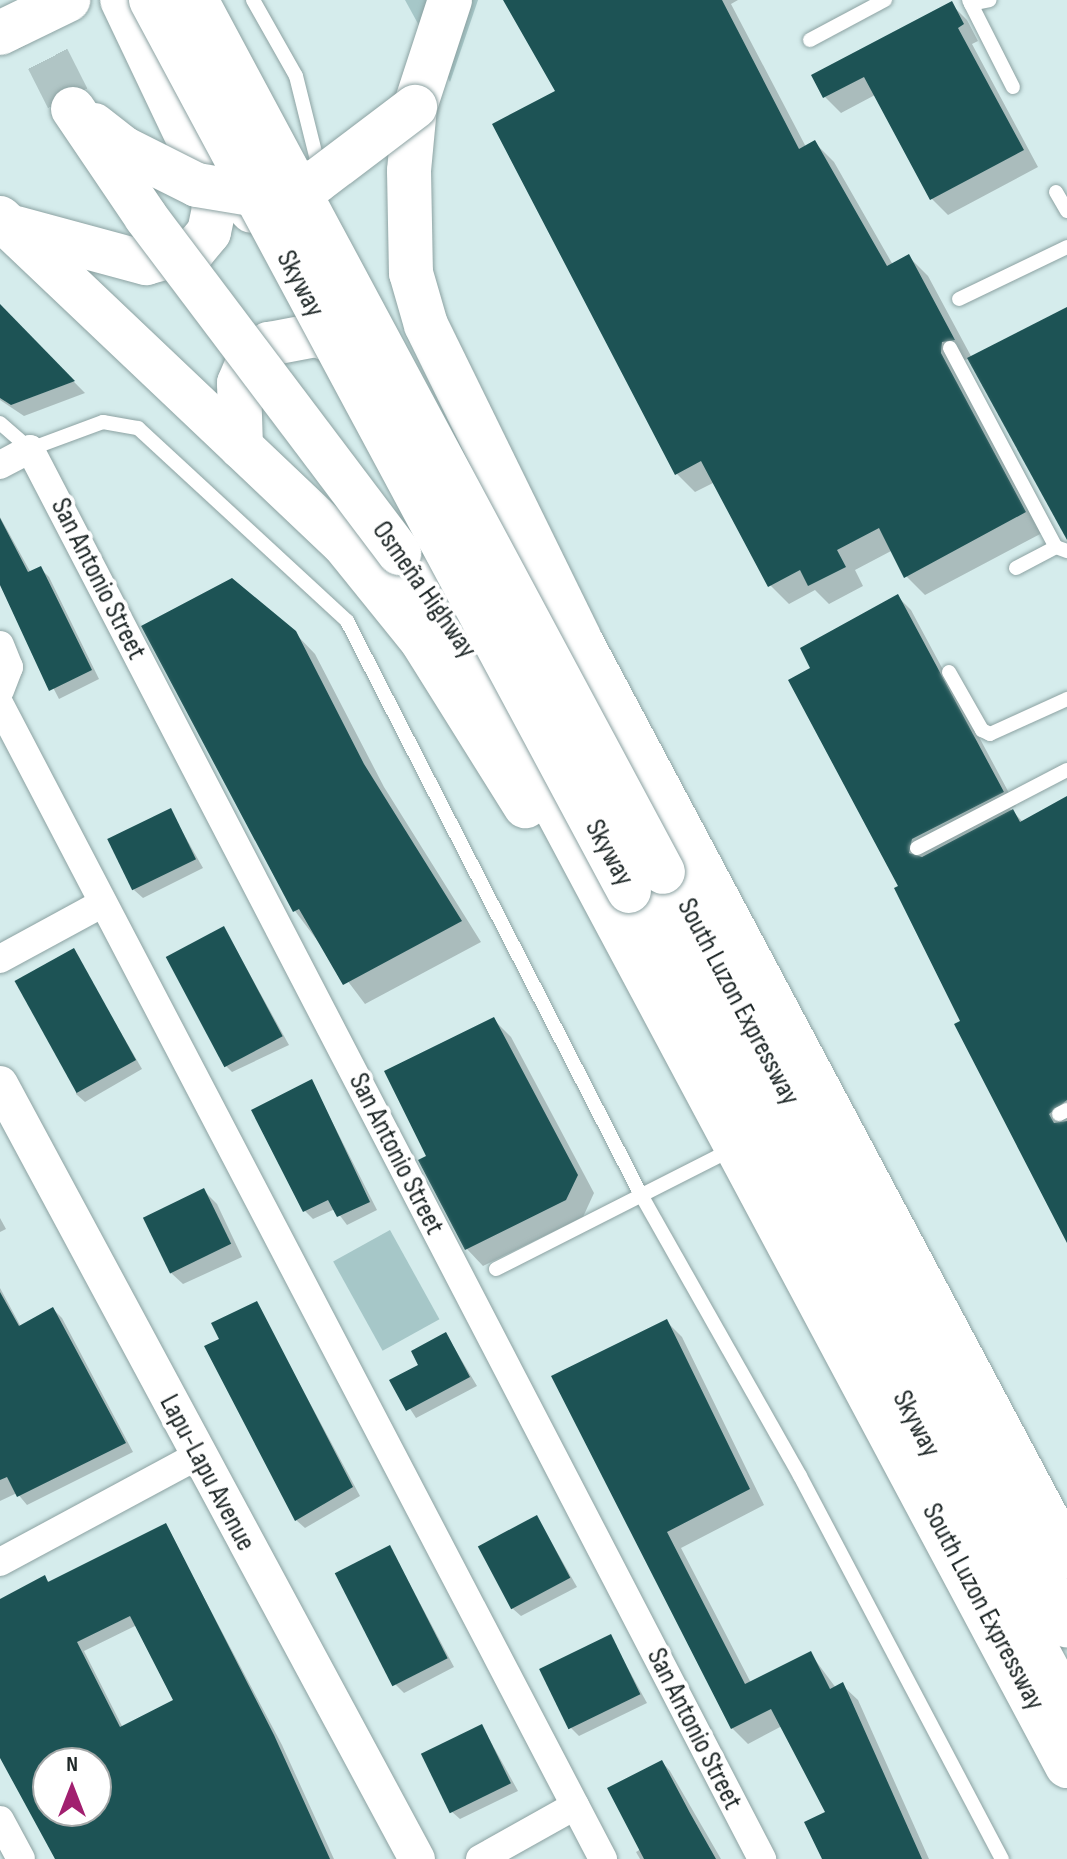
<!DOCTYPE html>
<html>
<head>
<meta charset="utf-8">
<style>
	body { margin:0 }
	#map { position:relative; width:1067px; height:1859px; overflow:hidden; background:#d5ecec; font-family:"Sofia Sans Condensed",sans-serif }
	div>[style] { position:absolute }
	.green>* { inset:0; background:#a6c7c8; transform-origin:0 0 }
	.shadow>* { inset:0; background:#0003 }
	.building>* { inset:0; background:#1d5355; transform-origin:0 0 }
	.trunk-tunnel>* { height:44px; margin-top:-22px; transform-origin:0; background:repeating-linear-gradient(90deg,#b0c5c5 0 44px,transparent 0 66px) }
	.roads { filter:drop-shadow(0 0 2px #8ca2a2) drop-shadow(0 0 2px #8ca2a2) }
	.service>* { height:14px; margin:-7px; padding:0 7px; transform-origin:7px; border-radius:7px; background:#fff }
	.minor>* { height:28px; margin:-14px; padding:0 14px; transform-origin:14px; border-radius:14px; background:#fff }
	.tertiary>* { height:36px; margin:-18px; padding:0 18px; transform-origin:18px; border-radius:18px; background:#fff }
	.trunk>* { height:44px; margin:-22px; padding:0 22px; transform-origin:22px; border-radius:22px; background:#fff }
	.motorway>* { height:44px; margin:-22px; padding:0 22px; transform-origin:22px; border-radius:22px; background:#fff }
	.bridges { filter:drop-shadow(0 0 2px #8ca2a2) drop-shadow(0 0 2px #8ca2a2) }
	.trunk-bridge>* { height:44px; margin:-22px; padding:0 22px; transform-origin:22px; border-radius:22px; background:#fff }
	.motorway-bridge>* { height:44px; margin:-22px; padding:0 22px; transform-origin:22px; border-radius:22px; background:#fff }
	span { translate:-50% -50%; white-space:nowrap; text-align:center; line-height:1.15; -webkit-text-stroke:8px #fff; paint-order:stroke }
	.street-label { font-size:28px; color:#1e2727 }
	.north { position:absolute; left:32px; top:1747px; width:80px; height:80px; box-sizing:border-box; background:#fff; border:2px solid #a5a9a9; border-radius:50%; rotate:0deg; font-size:22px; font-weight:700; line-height:32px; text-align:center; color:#1e2727 }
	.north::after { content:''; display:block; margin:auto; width:28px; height:36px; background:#a11f6f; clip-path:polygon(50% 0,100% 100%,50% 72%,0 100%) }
</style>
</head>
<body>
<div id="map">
	<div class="green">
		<i style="clip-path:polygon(405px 0,478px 0,450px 82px)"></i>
		<i style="left:390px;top:1230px;width:102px;height:65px;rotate:61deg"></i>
	</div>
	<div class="shadow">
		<i style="clip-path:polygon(515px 0,738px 0,731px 4px,806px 147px,815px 143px,834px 162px,893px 265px,909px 257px,928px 276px,972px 358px,1067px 309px,1067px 535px,969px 359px,960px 361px,1044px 532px,925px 595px,906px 576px,893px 550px,855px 570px,863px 586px,829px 604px,815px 590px,789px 604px,770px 585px,715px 482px,695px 492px,677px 474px,558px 92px)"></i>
		<i style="clip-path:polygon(951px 4px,967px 20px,978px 41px,972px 44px,1038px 167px,948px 215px,932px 199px,875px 95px,841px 113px,825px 97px)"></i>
		<i style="clip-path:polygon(0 307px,85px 393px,24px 416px,0 400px)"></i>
		<i style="clip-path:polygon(0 517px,31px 573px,40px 568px,49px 577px,99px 679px,59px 699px,0 585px)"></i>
		<i style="clip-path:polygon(897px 596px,911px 610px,1016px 806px,1010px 809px,1023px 822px,1067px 799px,1067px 1237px,901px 887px,813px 669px)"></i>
		<i style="clip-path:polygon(294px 632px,315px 654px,384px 787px,481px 942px,365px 1004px,295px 911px)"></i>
		<i style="clip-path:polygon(170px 810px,203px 868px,143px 898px,134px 890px)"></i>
		<i style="clip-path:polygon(224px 928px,289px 1045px,232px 1072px,224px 1064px)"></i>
		<i style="clip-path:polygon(73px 950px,142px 1069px,85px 1102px,76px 1094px)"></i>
		<i style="clip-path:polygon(494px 1020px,511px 1037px,594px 1193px,583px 1217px,483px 1266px,466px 1248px,429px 1157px)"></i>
		<i style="clip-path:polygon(312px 1082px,377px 1210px,347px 1225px,335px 1209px,313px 1219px,305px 1211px)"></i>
		<i style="clip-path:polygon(204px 1191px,217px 1204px,242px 1257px,183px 1284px,170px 1272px)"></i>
		<i style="clip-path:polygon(0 1218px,6px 1229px,0 1232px)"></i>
		<i style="clip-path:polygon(0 1288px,21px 1327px,53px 1309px,62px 1318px,133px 1452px,27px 1505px,17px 1493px,0 1501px)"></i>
		<i style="clip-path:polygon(256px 1303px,360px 1496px,305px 1528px,296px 1520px,221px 1340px)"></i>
		<i style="clip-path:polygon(666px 1321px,682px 1337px,764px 1505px,681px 1548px,751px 1683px,810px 1653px,836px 1688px,842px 1685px,858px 1700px,929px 1859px,824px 1859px,828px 1812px,782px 1726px,748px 1744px,732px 1728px,553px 1376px)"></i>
		<i style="clip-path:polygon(446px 1334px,477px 1386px,416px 1418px,392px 1381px,421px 1365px)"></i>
		<i style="clip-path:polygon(537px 1517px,577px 1587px,521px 1616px,512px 1608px)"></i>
		<i style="clip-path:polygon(evenodd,166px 1526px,282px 1745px,334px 1859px,59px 1859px,0 1753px,0 1601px,44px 1577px,50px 1583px,166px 1526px,137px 1625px,176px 1701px,123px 1728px,84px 1651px,137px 1625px,166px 1526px,48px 1763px,96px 1763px,96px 1811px,48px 1811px,48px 1763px)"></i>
		<i style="clip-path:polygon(390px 1547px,454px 1667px,404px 1693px,396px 1685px)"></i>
		<i style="clip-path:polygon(610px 1636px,647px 1703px,579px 1736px,571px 1728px)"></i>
		<i style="clip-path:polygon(482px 1726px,518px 1791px,460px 1819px,451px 1811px)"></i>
		<i style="clip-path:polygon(662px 1762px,670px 1771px,721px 1859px,640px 1859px,636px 1852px,641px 1849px)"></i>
	</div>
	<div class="building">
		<i style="clip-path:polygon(503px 0,722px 0,799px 149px,815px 140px,887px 266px,909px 254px,955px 340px,942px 342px,941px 353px,1026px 512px,904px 578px,879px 528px,837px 550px,846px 567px,808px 586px,800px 570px,768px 587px,701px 461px,675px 475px,492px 124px,555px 91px)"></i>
		<i style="clip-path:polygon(952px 1px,964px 24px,958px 28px,1024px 150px,930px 200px,864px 77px,823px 98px,811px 75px)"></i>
		<i style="clip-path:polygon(0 304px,75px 381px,11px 405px,0 398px)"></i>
		<i style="clip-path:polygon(1067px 307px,1067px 540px,967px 358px)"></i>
		<i style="clip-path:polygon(0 518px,28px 572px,41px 566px,92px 670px,49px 691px,0 585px)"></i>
		<i style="clip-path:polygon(232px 578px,296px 631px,364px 764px,462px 921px,343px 985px,299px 909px,293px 912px,141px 626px)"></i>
		<i style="clip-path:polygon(898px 594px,1004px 792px,912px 839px,909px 853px,922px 857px,1013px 809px,1020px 822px,1067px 796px,1067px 1100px,1049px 1114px,1054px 1123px,1067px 1121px,1067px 1243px,954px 1024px,960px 1021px,894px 888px,898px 886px,788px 680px,810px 668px,800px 648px)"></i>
		<i style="left:171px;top:808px;width:57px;height:71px;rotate:64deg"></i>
		<i style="left:224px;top:926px;width:125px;height:66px;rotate:62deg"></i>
		<i style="left:74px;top:948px;width:128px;height:68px;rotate:61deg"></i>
		<i style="clip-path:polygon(494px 1017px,578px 1175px,566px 1200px,465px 1250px,418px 1160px,426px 1156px,384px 1071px)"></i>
		<i style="clip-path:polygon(312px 1079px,370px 1202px,337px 1217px,328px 1200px,303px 1212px,251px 1110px)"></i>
		<i style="left:204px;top:1188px;width:62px;height:68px;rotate:64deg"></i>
		<i style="clip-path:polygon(0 1292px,19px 1326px,53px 1307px,126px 1443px,17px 1497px,7px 1477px,0 1480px)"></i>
		<i style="clip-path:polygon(257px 1301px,353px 1487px,295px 1521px,204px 1346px,219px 1339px,211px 1323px)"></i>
		<i style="clip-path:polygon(667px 1319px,750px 1489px,667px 1532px,745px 1684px,811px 1651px,830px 1689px,843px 1682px,922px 1859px,822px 1859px,804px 1822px,825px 1812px,771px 1709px,731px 1729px,551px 1376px)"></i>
		<i style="clip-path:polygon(446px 1332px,470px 1377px,406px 1411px,389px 1380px,418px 1365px,411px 1351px)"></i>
		<i style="left:537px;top:1515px;width:71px;height:67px;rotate:62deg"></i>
		<i style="clip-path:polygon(evenodd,166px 1523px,274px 1735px,330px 1859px,55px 1859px,0 1758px,0 1599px,45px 1575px,48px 1582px,166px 1523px,130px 1616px,173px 1700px,120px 1727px,77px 1642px,130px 1616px,166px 1523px,48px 1763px,96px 1763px,96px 1811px,48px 1811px,48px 1763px)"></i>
		<i style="left:390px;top:1545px;width:127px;height:62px;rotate:63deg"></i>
		<i style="left:611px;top:1634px;width:67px;height:80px;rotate:64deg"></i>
		<i style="left:482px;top:1724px;width:66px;height:68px;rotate:64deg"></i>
		<i style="clip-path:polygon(662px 1760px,690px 1813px,716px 1859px,644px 1859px,607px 1788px)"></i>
	</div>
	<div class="trunk-tunnel">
		<i style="left:18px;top:0;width:122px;rotate:63.2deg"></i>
	</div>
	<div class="roads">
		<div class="service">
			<i style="left:253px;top:0;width:87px;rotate:60.5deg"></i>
			<i style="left:296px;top:76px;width:99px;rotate:76deg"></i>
			<i style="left:969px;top:0;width:4px;rotate:63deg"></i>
			<i style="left:971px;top:4px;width:19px;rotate:-12deg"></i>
			<i style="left:971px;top:4px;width:93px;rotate:63.2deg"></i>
			<i style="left:810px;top:40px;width:85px;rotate:-28.1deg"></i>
			<i style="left:1056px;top:192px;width:22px;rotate:60deg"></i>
			<i style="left:959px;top:299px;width:120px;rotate:-25.7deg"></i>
			<i style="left:950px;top:348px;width:225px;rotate:62deg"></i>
			<i style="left:1056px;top:547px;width:12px;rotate:20deg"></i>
			<i style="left:0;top:423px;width:40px;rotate:41deg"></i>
			<i style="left:30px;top:449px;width:78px;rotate:-20.3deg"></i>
			<i style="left:103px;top:422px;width:36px;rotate:10deg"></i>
			<i style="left:138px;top:428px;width:284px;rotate:42.7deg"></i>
			<i style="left:347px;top:621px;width:643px;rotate:62.88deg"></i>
			<i style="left:640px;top:1193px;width:325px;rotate:60.5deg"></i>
			<i style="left:800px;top:1476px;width:433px;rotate:62.2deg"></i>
			<i style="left:1016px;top:568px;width:45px;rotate:-27.7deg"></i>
			<i style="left:949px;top:672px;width:67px;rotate:60.4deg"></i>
			<i style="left:982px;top:730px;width:9px;rotate:27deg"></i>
			<i style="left:990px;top:734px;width:85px;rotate:-24.4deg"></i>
			<i style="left:917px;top:848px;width:169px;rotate:-27.5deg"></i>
			<i style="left:1059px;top:1114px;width:9px;rotate:-27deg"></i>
			<i style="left:496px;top:1269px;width:263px;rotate:-26.9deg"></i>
		</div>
		<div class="minor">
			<i style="left:0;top:465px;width:34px;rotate:-28deg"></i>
			<i style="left:30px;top:449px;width:1589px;rotate:62.56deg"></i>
			<i style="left:0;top:645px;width:24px;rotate:68deg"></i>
			<i style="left:9px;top:667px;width:25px;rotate:111deg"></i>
			<i style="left:0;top:705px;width:1302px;rotate:62.41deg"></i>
			<i style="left:0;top:959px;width:117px;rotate:-28.5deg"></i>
			<i style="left:0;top:1562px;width:224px;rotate:-28.3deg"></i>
			<i style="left:0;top:1820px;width:44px;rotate:61.7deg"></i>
			<i style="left:480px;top:1859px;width:109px;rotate:-29.2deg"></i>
		</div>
		<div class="tertiary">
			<i style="left:0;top:1084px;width:880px;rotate:61.72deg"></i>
		</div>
		<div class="trunk">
			<i style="left:450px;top:0;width:113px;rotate:108.1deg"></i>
			<i style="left:415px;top:107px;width:64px;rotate:95.4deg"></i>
			<i style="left:409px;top:171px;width:102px;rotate:88.9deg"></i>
			<i style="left:411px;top:273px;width:54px;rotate:73.9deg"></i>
			<i style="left:426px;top:325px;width:348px;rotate:63.9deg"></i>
			<i style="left:579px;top:638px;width:1040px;rotate:62.01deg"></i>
			<i style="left:194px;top:142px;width:90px;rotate:50deg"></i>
			<i style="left:0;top:218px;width:473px;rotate:43.5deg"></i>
			<i style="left:343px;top:543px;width:126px;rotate:51.1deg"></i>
			<i style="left:422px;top:641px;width:195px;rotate:58deg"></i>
			<i style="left:16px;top:228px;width:135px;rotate:15.1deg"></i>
			<i style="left:146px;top:263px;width:50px;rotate:-15.2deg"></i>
			<i style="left:194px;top:250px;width:23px;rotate:-50deg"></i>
			<i style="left:209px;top:232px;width:25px;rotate:-78deg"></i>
			<i style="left:214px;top:208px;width:23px;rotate:-100deg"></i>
			<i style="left:210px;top:185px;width:205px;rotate:-115.4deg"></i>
			<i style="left:241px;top:447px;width:64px;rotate:-91.8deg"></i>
			<i style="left:239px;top:383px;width:25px;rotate:-67deg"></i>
			<i style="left:249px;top:360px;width:26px;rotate:-39deg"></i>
			<i style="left:269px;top:344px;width:48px;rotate:-10.8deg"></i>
			<i style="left:316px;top:335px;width:49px;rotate:19.2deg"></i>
			<i style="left:399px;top:553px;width:182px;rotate:56.2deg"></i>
			<i style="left:500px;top:704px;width:1204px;rotate:61.9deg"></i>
		</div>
		<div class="motorway">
			<i style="left:663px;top:872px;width:855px;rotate:61.79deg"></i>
			<i style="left:629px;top:891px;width:925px;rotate:61.75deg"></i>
		</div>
	</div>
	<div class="bridges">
		<div class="trunk-bridge">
			<i style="left:0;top:33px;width:76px;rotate:-25.9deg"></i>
			<i style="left:73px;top:109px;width:130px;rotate:55.9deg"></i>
			<i style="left:146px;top:217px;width:421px;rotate:53deg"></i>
			<i style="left:94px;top:125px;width:39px;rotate:38deg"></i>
			<i style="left:125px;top:149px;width:80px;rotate:26.6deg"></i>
			<i style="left:197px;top:185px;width:55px;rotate:9.5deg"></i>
			<i style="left:251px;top:194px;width:67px;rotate:-11.1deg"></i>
			<i style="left:317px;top:181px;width:123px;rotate:-37.1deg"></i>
		</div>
		<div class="motorway-bridge">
			<i style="left:151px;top:0;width:1011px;rotate:61.79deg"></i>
			<i style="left:196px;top:0;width:989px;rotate:61.83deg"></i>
		</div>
	</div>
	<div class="street-label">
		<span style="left:300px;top:284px;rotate:62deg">Skyway</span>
		<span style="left:98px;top:579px;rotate:63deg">San Antonio Street</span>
		<span style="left:424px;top:590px;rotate:55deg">Osmeña Highway</span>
		<span style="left:609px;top:853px;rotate:61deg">Skyway</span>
		<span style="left:738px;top:1002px;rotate:62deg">South Luzon Expressway</span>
		<span style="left:396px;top:1154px;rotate:63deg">San Antonio Street</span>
		<span style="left:916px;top:1424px;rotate:62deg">Skyway</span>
		<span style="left:207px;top:1473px;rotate:62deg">Lapu-Lapu Avenue</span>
		<span style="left:983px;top:1607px;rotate:62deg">South Luzon Expressway</span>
		<span style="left:694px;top:1729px;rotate:63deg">San Antonio Street</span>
	</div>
	<div class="north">N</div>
</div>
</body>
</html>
